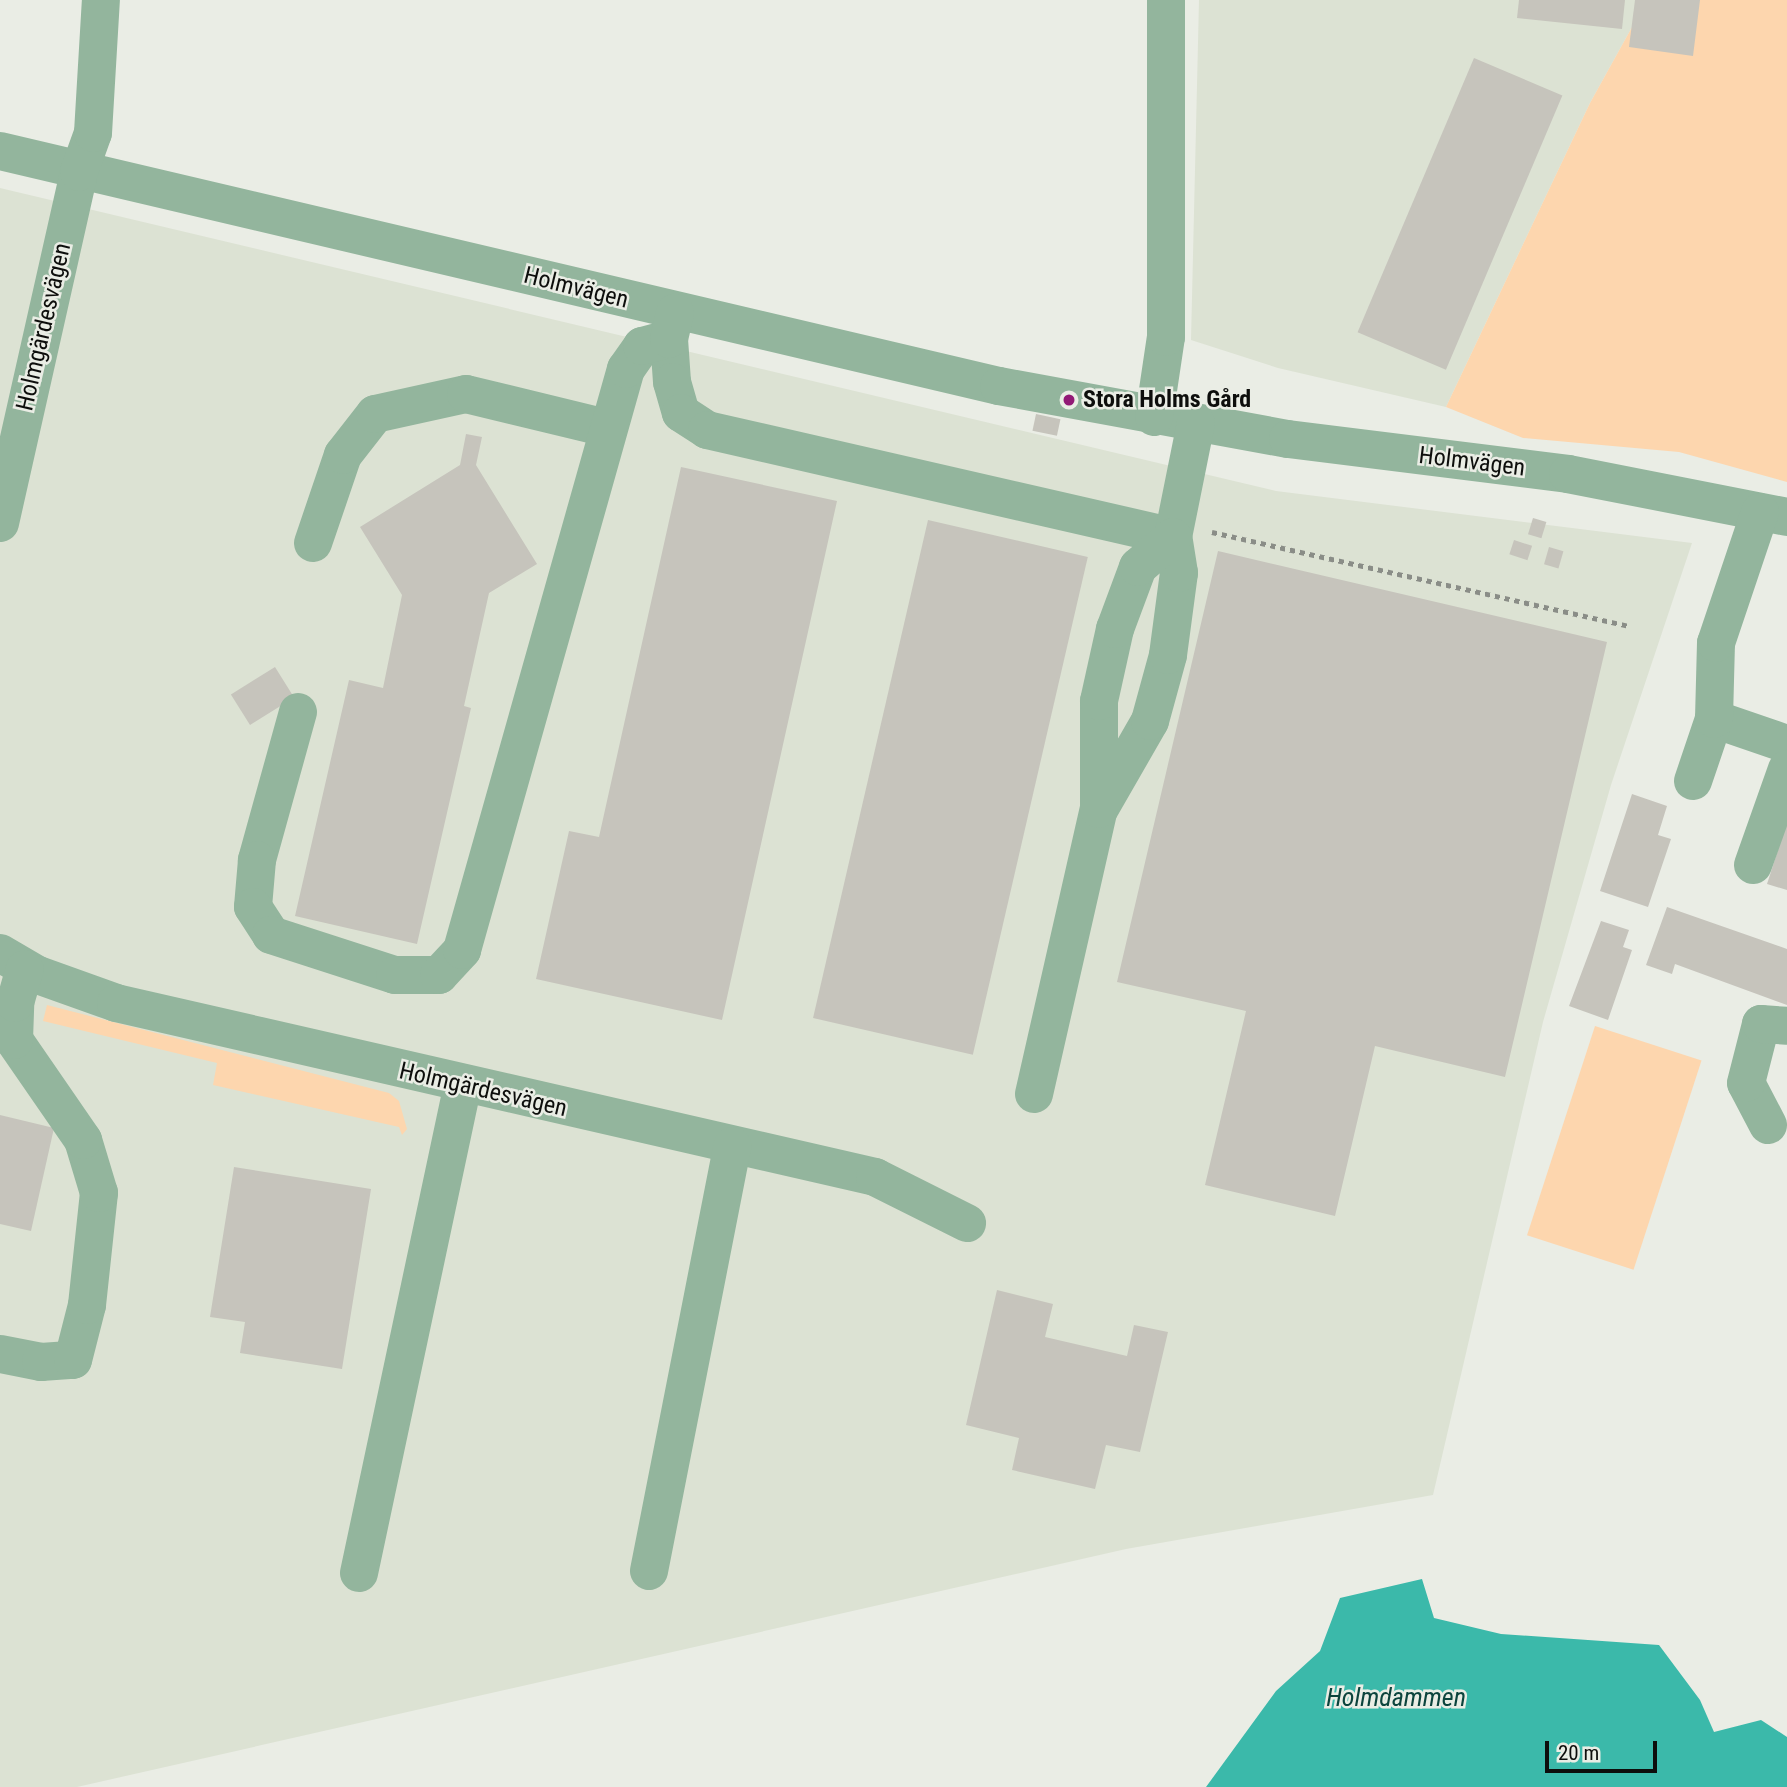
<!DOCTYPE html>
<html>
<head>
<meta charset="utf-8">
<style>
	body { margin:0 }
	#map { position:relative; width:1787px; height:1787px; overflow:hidden; background:#eaede5; font-family:"Roboto Condensed",sans-serif }
	div>[style] { position:absolute }
	.built>* { inset:0; background:#dce2d3 }
	.green>* { inset:0; background:#fdd6ae; transform-origin:0 0 }
	.water>* { inset:0; background:#3bb9aa }
	.building>* { inset:0; background:#c6c4bc; transform-origin:0 0 }
	.path>* { height:4.5px; margin-top:-2.25px; transform-origin:0; background:repeating-linear-gradient(90deg,#8a8d87 0 5px,transparent 0 10px) }
	.minor>* { height:38px; margin:-19px; padding:0 19px; transform-origin:19px; border-radius:19px; background:#93b59d }
	.dots>* { width:19px; height:19px; translate:-50% -50%; box-sizing:border-box; border:4px solid #eaede5; border-radius:50% }
	span { translate:-50% -50%; white-space:nowrap; text-align:center; line-height:1.15; -webkit-text-stroke:5px #eaede5; paint-order:stroke }
	.street-label { font-size:24px; color:#0d0e0c }
	.poi-label { font-size:24px; color:#0d0e0c; font-weight:700 }
	.left { translate:0 -50%; text-align:left }
	.water-label { font-size:26px; color:#0c443d; font-style:italic }
	.scale { position:absolute; left:1545px; top:1741px; width:112px; height:32px; box-sizing:border-box; border:4px solid #0d0e0c; border-top:0; padding-left:9px; font-size:21px; line-height:24px; white-space:nowrap; color:#0d0e0c; -webkit-text-stroke:5px #eaede5; paint-order:stroke }
</style>
</head>
<body>
<div id="map">
	<div class="built">
		<i style="clip-path:polygon(1199px 0,1647px 0,1590px 103px,1446px 407px,1278px 368px,1191px 340px)"></i>
		<i style="clip-path:polygon(0 188px,1276px 491px,1692px 543px,1611px 785px,1543px 1022px,1433px 1495px,1126px 1549px,77px 1787px,0 1787px)"></i>
	</div>
	<div class="green">
		<i style="clip-path:polygon(1647px 0,1787px 0,1787px 482px,1679px 452px,1523px 438px,1446px 407px,1590px 103px)"></i>
		<i style="clip-path:polygon(47px 1005px,389px 1093px,399px 1101px,407px 1129px,402px 1135px,399px 1127px,213px 1085px,217px 1063px,43px 1021px)"></i>
		<i style="left:1595px;top:1026px;width:112px;height:220px;rotate:18deg"></i>
	</div>
	<div class="water">
		<i style="clip-path:polygon(1422px 1579px,1434px 1618px,1501px 1634px,1659px 1645px,1700px 1700px,1714px 1732px,1761px 1720px,1787px 1737px,1787px 1787px,1206px 1787px,1276px 1691px,1320px 1651px,1340px 1598px)"></i>
	</div>
	<div class="building">
		<i style="clip-path:polygon(1519px 0,1625px 0,1622px 29px,1517px 18px)"></i>
		<i style="clip-path:polygon(1635px 0,1700px 0,1693px 56px,1629px 47px)"></i>
		<i style="left:1474px;top:58px;width:96px;height:298px;rotate:23deg"></i>
		<i style="left:1036px;top:414px;width:25px;height:17px;rotate:12deg"></i>
		<i style="clip-path:polygon(466px 434px,482px 437px,476px 465px,537px 564px,489px 593px,464px 706px,471px 708px,417px 944px,295px 916px,349px 680px,383px 688px,402px 595px,360px 527px,460px 465px)"></i>
		<i style="clip-path:polygon(681px 467px,837px 501px,722px 1020px,536px 979px,569px 831px,599px 837px)"></i>
		<i style="left:1533px;top:518px;width:14px;height:17px;rotate:17deg"></i>
		<i style="left:928px;top:520px;width:164px;height:511px;rotate:13deg"></i>
		<i style="left:1514px;top:540px;width:19px;height:15px;rotate:18deg"></i>
		<i style="left:1549px;top:547px;width:15px;height:18px;rotate:16deg"></i>
		<i style="clip-path:polygon(1218px 551px,1607px 642px,1505px 1077px,1375px 1046px,1335px 1216px,1205px 1185px,1246px 1011px,1117px 982px)"></i>
		<i style="left:275px;top:667px;width:36px;height:52px;rotate:58deg"></i>
		<i style="clip-path:polygon(1632px 794px,1667px 806px,1658px 835px,1671px 839px,1648px 907px,1600px 891px)"></i>
		<i style="clip-path:polygon(1786px 825px,1787px 825px,1787px 890px,1767px 884px)"></i>
		<i style="clip-path:polygon(1667px 907px,1787px 949px,1787px 1005px,1675px 964px,1672px 974px,1646px 965px)"></i>
		<i style="clip-path:polygon(1601px 921px,1629px 930px,1623px 947px,1632px 950px,1608px 1020px,1569px 1006px)"></i>
		<i style="clip-path:polygon(0 1115px,54px 1128px,31px 1231px,0 1224px)"></i>
		<i style="clip-path:polygon(234px 1167px,371px 1189px,342px 1369px,240px 1353px,245px 1322px,210px 1317px)"></i>
		<i style="clip-path:polygon(997px 1290px,1053px 1304px,1045px 1337px,1127px 1356px,1134px 1325px,1168px 1332px,1140px 1452px,1106px 1445px,1095px 1489px,1012px 1470px,1019px 1438px,966px 1425px)"></i>
	</div>
	<div class="path">
		<i style="left:1212px;top:532px;width:426px;rotate:12.7deg"></i>
	</div>
	<div class="minor">
		<i style="left:0;top:151px;width:1026px;rotate:13.24deg"></i>
		<i style="left:999px;top:386px;width:294px;rotate:10.4deg"></i>
		<i style="left:1288px;top:439px;width:282px;rotate:7.1deg"></i>
		<i style="left:1568px;top:474px;width:223px;rotate:11.1deg"></i>
		<i style="left:669px;top:339px;width:43px;rotate:86deg"></i>
		<i style="left:672px;top:382px;width:32px;rotate:74deg"></i>
		<i style="left:681px;top:413px;width:31px;rotate:33deg"></i>
		<i style="left:707px;top:430px;width:478px;rotate:12.9deg"></i>
		<i style="left:1173px;top:537px;width:116px;rotate:-78.6deg"></i>
		<i style="left:1154px;top:417px;width:81px;rotate:-81.5deg"></i>
		<i style="left:1166px;top:337px;width:337px;rotate:-90deg"></i>
		<i style="left:0;top:523px;width:360px;rotate:-77.3deg"></i>
		<i style="left:79px;top:172px;width:41px;rotate:-70.3deg"></i>
		<i style="left:93px;top:133px;width:133px;rotate:-86.6deg"></i>
		<i style="left:313px;top:543px;width:93px;rotate:-71.2deg"></i>
		<i style="left:343px;top:455px;width:52px;rotate:-52deg"></i>
		<i style="left:375px;top:414px;width:93px;rotate:-12.4deg"></i>
		<i style="left:466px;top:394px;width:145px;rotate:13.6deg"></i>
		<i style="left:298px;top:712px;width:154px;rotate:105.5deg"></i>
		<i style="left:257px;top:860px;width:47px;rotate:94.9deg"></i>
		<i style="left:253px;top:907px;width:33px;rotate:57deg"></i>
		<i style="left:271px;top:935px;width:130px;rotate:17.9deg"></i>
		<i style="left:395px;top:975px;width:44px"></i>
		<i style="left:439px;top:975px;width:34px;rotate:-47deg"></i>
		<i style="left:462px;top:950px;width:604px;rotate:-74.24deg"></i>
		<i style="left:626px;top:369px;width:28px;rotate:-55deg"></i>
		<i style="left:642px;top:346px;width:28px;rotate:-15deg"></i>
		<i style="left:669px;top:339px;width:27px;rotate:-77deg"></i>
		<i style="left:1714px;top:719px;width:77px;rotate:18.9deg"></i>
		<i style="left:1693px;top:781px;width:65px;rotate:-71.3deg"></i>
		<i style="left:1714px;top:719px;width:76px;rotate:-88.5deg"></i>
		<i style="left:1716px;top:643px;width:138px;rotate:-71.4deg"></i>
		<i style="left:1100px;top:808px;width:100px;rotate:-60.1deg"></i>
		<i style="left:1150px;top:721px;width:68px;rotate:-74.7deg"></i>
		<i style="left:1168px;top:655px;width:83px;rotate:-82.4deg"></i>
		<i style="left:1179px;top:573px;width:36px;rotate:-99deg"></i>
		<i style="left:1753px;top:865px;width:102px;rotate:-70.5deg"></i>
		<i style="left:0;top:953px;width:44px;rotate:30.1deg"></i>
		<i style="left:38px;top:975px;width:83px;rotate:19.7deg"></i>
		<i style="left:116px;top:1003px;width:779px;rotate:12.91deg"></i>
		<i style="left:875px;top:1177px;width:103px;rotate:26.6deg"></i>
		<i style="left:1034px;top:1094px;width:292px;rotate:-77.2deg"></i>
		<i style="left:1099px;top:809px;width:108px;rotate:-90deg"></i>
		<i style="left:1099px;top:701px;width:74px;rotate:-77.5deg"></i>
		<i style="left:1115px;top:629px;width:66px;rotate:-69.6deg"></i>
		<i style="left:1138px;top:567px;width:46px;rotate:-40.6deg"></i>
		<i style="left:1768px;top:1125px;width:47px;rotate:-117.6deg"></i>
		<i style="left:1746px;top:1083px;width:61px;rotate:-75.7deg"></i>
		<i style="left:1761px;top:1024px;width:26px;rotate:4deg"></i>
		<i style="left:0;top:1354px;width:42px;rotate:11deg"></i>
		<i style="left:41px;top:1362px;width:32px;rotate:-4deg"></i>
		<i style="left:73px;top:1360px;width:57px;rotate:-75.7deg"></i>
		<i style="left:87px;top:1305px;width:113px;rotate:-83.9deg"></i>
		<i style="left:99px;top:1193px;width:55px;rotate:-106.8deg"></i>
		<i style="left:83px;top:1140px;width:121px;rotate:-124.6deg"></i>
		<i style="left:14px;top:1040px;width:37px;rotate:-88deg"></i>
		<i style="left:15px;top:1003px;width:35px;rotate:-74deg"></i>
		<i style="left:649px;top:1571px;width:433px;rotate:-78.9deg"></i>
		<i style="left:359px;top:1573px;width:499px;rotate:-78deg"></i>
	</div>
	<div class="dots">
		<i style="left:1069px;top:400px;background:#921976"></i>
	</div>
	<div class="street-label">
		<span style="left:576px;top:288px;rotate:14deg">Holmvägen</span>
		<span style="left:44px;top:327px;rotate:-77deg">Holmgärdesvägen</span>
		<span style="left:1472px;top:462px;rotate:7deg">Holmvägen</span>
		<span style="left:483px;top:1090px;rotate:13deg">Holmgärdesvägen</span>
	</div>
	<div class="poi-label">
		<span class="left" style="left:1083px;top:400px">Stora Holms Gård</span>
	</div>
	<div class="water-label">
		<span style="left:1396px;top:1698px">Holmdammen</span>
	</div>
	<div class="scale">20 m</div>
</div>
</body>
</html>
